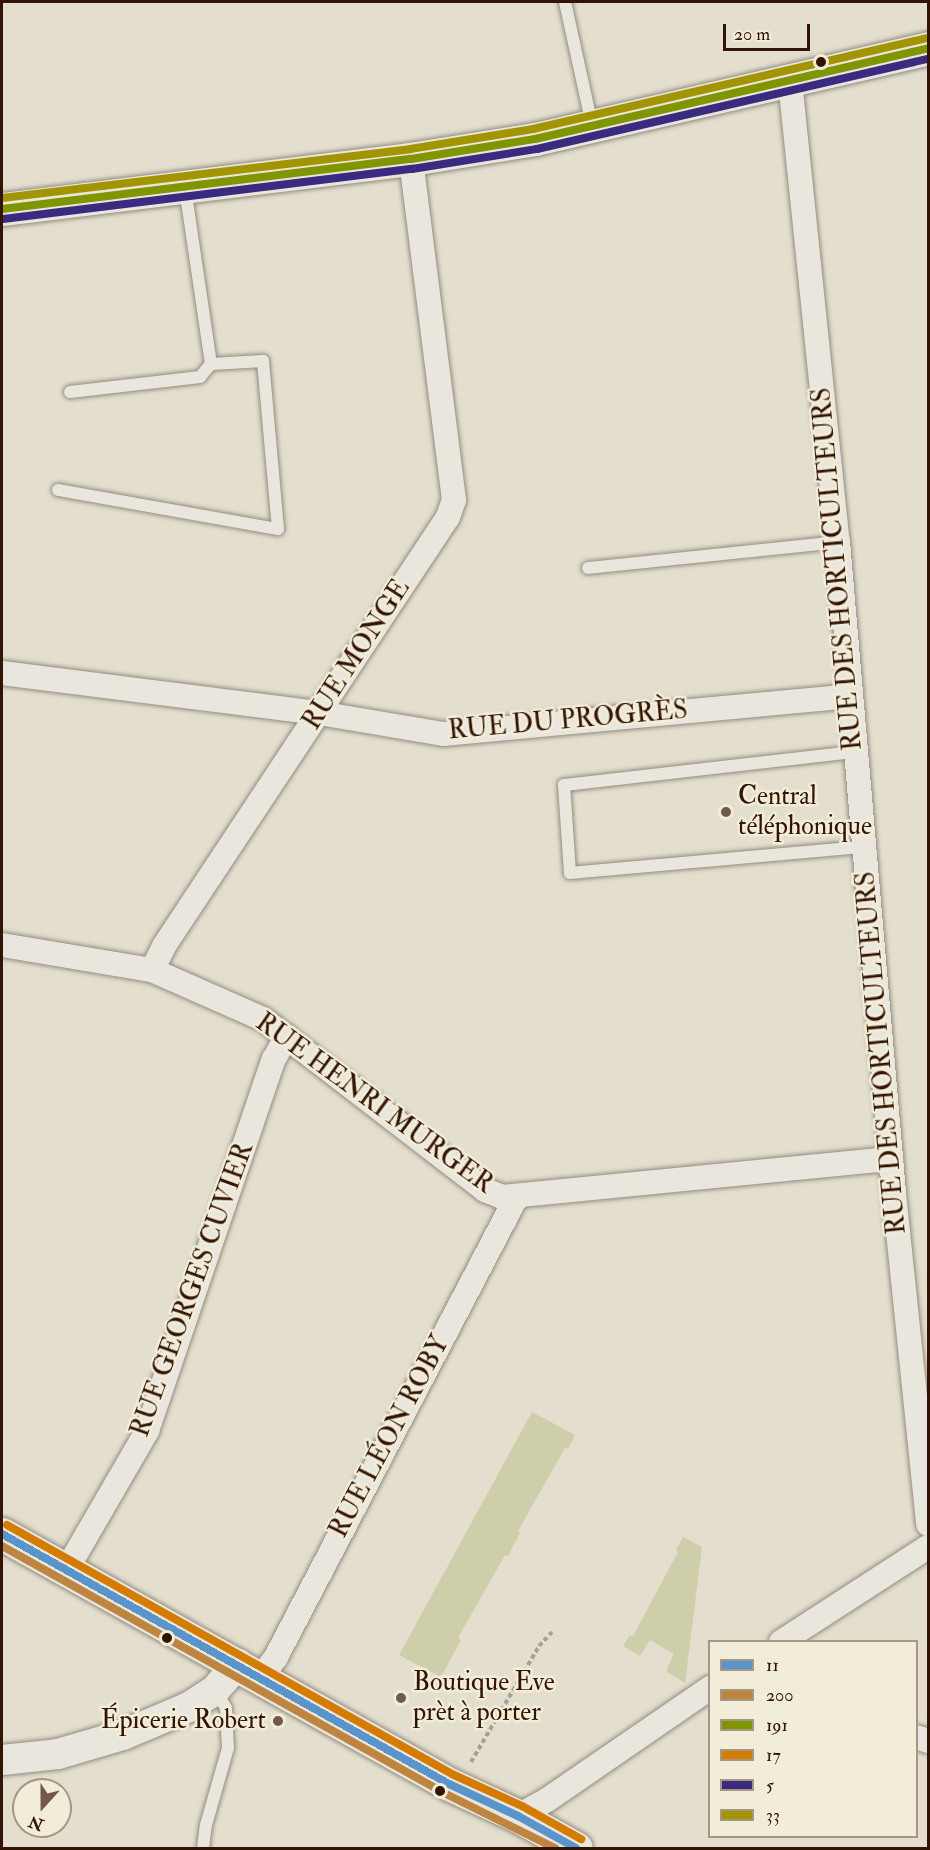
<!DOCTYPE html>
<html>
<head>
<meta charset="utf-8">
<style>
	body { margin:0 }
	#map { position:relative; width:930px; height:1850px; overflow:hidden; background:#e3decd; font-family:"IM FELL Double Pica",serif }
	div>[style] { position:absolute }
	.green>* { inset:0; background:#cfceab }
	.path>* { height:4px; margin-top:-2px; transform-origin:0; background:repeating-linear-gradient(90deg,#a6a098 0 4.5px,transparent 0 7.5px) }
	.roads { filter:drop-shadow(0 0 2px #938c81) drop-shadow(0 0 2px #938c81) }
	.service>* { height:12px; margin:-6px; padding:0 6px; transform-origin:6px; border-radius:6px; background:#e9e6de }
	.minor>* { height:24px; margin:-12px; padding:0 12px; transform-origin:12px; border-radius:12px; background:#e9e6de }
	.tertiary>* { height:30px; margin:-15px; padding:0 15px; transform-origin:15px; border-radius:15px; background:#e9e6de }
	.secondary>* { height:33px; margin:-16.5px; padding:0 16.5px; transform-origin:16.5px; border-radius:16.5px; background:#e9e6de }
	.bus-1>* { height:8px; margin:-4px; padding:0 4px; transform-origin:4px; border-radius:4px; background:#5994cb }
	.bus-2>* { height:8px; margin:-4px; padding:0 4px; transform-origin:4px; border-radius:4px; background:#be8540 }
	.bus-3>* { height:8px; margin:-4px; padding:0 4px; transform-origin:4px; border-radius:4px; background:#809502 }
	.bus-4>* { height:8px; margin:-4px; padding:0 4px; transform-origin:4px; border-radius:4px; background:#d47c01 }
	.bus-5>* { height:8px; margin:-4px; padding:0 4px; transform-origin:4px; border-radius:4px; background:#3b2b80 }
	.bus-6>* { height:8px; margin:-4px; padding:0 4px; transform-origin:4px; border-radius:4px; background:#a39502 }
	.dots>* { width:16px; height:16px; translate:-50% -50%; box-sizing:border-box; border:3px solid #f2edd9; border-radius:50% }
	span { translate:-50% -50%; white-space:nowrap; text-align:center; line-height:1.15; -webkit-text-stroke:5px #f2edd9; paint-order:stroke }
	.street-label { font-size:26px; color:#331304 }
	.poi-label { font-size:26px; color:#331304 }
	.left { translate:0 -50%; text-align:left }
	.right { translate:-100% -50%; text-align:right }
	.frame { position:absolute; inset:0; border:3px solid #331304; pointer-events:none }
	.legend { position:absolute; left:708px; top:1640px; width:210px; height:198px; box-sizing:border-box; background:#f2edd9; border:2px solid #a69684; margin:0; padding:8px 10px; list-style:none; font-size:18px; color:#331304 }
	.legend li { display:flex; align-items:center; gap:12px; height:30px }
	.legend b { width:30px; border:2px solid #a69684 }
	.north { position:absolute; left:12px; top:1778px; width:60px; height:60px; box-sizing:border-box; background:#f2edd9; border:2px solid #a69684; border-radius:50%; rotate:201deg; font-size:16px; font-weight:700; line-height:24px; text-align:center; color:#331304 }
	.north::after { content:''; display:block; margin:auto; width:21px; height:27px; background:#715a4a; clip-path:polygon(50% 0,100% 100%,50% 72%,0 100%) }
	.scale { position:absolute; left:723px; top:24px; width:87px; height:27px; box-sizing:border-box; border:3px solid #331304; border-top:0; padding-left:8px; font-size:18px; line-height:21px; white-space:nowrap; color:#331304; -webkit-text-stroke:4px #f2edd9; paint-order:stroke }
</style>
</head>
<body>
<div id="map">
	<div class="green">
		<i style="clip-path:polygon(532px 1412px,575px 1435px,568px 1449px,565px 1448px,518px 1531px,520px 1533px,508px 1556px,505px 1555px,458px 1638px,461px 1640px,441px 1677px,399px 1655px)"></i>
		<i style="clip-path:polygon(683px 1537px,702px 1547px,685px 1683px,666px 1671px,674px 1654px,650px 1640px,640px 1656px,623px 1646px,630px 1635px,633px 1636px,678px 1552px,676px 1550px)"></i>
	</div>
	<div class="path">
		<i style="left:471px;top:1762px;width:134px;rotate:-59.6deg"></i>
		<i style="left:539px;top:1646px;width:19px;rotate:-47deg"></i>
	</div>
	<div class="roads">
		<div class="service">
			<i style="left:565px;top:2px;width:126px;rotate:77.6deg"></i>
			<i style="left:70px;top:392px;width:131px;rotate:-6.6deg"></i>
			<i style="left:200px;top:377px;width:17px;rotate:-50deg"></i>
			<i style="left:58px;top:490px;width:223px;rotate:10.1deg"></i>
			<i style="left:278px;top:529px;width:169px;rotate:-95.1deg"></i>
			<i style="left:263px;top:361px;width:52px;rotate:176.7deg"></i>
			<i style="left:211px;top:364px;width:179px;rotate:-98.4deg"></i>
			<i style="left:588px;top:568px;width:251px;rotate:-5.9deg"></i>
			<i style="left:854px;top:752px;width:292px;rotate:173.5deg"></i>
			<i style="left:564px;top:785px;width:88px;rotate:86.1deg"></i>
			<i style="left:570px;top:873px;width:295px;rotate:-5.1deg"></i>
			<i style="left:203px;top:1848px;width:23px;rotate:-83deg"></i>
			<i style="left:206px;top:1825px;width:80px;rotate:-74.1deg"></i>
			<i style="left:228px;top:1748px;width:40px;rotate:-92.9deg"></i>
			<i style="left:226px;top:1708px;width:21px;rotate:-121deg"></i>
		</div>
		<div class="minor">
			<i style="left:790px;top:81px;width:463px;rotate:84.1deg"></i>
			<i style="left:838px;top:542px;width:653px;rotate:85.08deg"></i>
			<i style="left:894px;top:1193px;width:333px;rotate:84.1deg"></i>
			<i style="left:2px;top:673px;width:320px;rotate:7.2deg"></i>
			<i style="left:319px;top:713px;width:126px;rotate:9.6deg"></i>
			<i style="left:443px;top:734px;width:408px;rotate:-5.3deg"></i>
			<i style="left:2px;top:945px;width:152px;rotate:9.5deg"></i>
			<i style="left:152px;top:970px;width:27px;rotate:-63deg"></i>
			<i style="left:164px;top:946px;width:514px;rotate:-56.5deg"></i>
			<i style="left:448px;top:517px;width:18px;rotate:-71deg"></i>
			<i style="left:454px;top:500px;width:344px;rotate:-97.2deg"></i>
			<i style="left:152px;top:970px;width:121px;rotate:23.8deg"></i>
			<i style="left:263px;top:1019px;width:280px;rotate:37.6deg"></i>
			<i style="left:485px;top:1190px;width:18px;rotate:22deg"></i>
			<i style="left:502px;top:1197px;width:391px;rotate:-5.6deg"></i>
			<i style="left:67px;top:1569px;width:160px;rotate:-59.9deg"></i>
			<i style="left:147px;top:1431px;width:393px;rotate:-71.2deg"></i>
			<i style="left:274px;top:1059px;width:26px;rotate:-61deg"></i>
			<i style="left:781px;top:1642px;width:175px;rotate:-32.9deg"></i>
			<i style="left:261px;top:1677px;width:25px;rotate:-53deg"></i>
			<i style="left:276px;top:1657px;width:520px;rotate:-62.4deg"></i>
			<i style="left:916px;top:1737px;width:13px;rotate:18deg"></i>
			<i style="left:518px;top:1816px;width:33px;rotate:-29deg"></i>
			<i style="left:547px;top:1800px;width:198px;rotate:-34.5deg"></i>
		</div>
		<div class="tertiary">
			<i style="left:2px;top:1760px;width:56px;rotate:-6.1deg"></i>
			<i style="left:58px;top:1754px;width:68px;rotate:-16.3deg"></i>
			<i style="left:123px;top:1735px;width:72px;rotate:-23deg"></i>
			<i style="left:189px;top:1707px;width:31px;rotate:-33deg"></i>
			<i style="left:215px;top:1690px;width:35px;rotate:-49deg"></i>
		</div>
		<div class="secondary">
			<i style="left:2px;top:209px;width:412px;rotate:-7deg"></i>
			<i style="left:411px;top:159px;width:126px;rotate:-9.2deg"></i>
			<i style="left:535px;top:139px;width:403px;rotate:-13deg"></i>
			<i style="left:2px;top:1534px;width:512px;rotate:29.22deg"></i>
			<i style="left:449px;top:1784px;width:76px;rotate:24.9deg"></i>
			<i style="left:518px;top:1816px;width:66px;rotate:28.9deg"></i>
		</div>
	</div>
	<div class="bus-1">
		<i style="left:2px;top:1534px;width:512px;rotate:29.22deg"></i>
		<i style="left:449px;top:1784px;width:76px;rotate:24.9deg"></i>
		<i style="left:518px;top:1816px;width:66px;rotate:28.9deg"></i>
	</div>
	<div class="bus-2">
		<i style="left:2px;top:1546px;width:506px;rotate:29.2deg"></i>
		<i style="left:444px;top:1793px;width:124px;rotate:26.4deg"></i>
	</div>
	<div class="bus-3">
		<i style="left:2px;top:209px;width:412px;rotate:-7deg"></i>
		<i style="left:411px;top:159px;width:126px;rotate:-9.2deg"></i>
		<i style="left:535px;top:139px;width:403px;rotate:-13deg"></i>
	</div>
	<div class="bus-4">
		<i style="left:7px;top:1525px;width:512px;rotate:29.22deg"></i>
		<i style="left:454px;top:1775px;width:75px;rotate:24.5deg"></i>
		<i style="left:522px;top:1806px;width:68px;rotate:29.2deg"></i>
	</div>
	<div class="bus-5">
		<i style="left:3px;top:219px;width:412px;rotate:-7deg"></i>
		<i style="left:412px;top:169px;width:127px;rotate:-9.1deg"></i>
		<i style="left:537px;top:149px;width:401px;rotate:-13deg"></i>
	</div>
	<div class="bus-6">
		<i style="left:2px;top:198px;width:411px;rotate:-6.8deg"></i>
		<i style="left:410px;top:149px;width:125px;rotate:-9.2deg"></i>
		<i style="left:533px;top:129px;width:403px;rotate:-13deg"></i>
	</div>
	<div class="dots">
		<i style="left:821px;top:62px;background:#331304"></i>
		<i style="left:726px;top:812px;background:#715a4a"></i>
		<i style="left:167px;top:1638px;background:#331304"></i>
		<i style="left:401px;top:1698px;background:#715a4a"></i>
		<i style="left:278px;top:1721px;background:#715a4a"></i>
		<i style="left:440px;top:1791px;background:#331304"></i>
	</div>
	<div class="street-label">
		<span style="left:838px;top:569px;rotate:-95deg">RUE DES HORTICULTEURS</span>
		<span style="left:357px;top:655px;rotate:-57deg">RUE MONGE</span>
		<span style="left:568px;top:721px;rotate:-5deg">RUE DU PROGRÈS</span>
		<span style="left:882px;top:1053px;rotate:-95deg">RUE DES HORTICULTEURS</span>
		<span style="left:374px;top:1104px;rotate:36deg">RUE HENRI MURGER</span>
		<span style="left:193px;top:1290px;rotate:-70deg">RUE GEORGES CUVIER</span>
		<span style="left:390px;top:1437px;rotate:-62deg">RUE LÉON ROBY</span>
	</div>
	<div class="poi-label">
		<span class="left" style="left:738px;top:812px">Central<br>téléphonique</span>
		<span class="left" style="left:413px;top:1698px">Boutique Eve<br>prèt à porter</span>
		<span class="right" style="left:266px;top:1721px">Épicerie Robert</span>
	</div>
	<div class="frame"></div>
	<ul class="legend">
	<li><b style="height:8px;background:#5994cb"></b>11</li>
	<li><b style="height:8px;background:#be8540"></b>200</li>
	<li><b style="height:8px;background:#809502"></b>191</li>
	<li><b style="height:8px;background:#d47c01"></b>17</li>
	<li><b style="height:8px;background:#3b2b80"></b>5</li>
	<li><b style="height:8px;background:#a39502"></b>33</li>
	</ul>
	<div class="north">N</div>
	<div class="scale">20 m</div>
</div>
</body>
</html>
